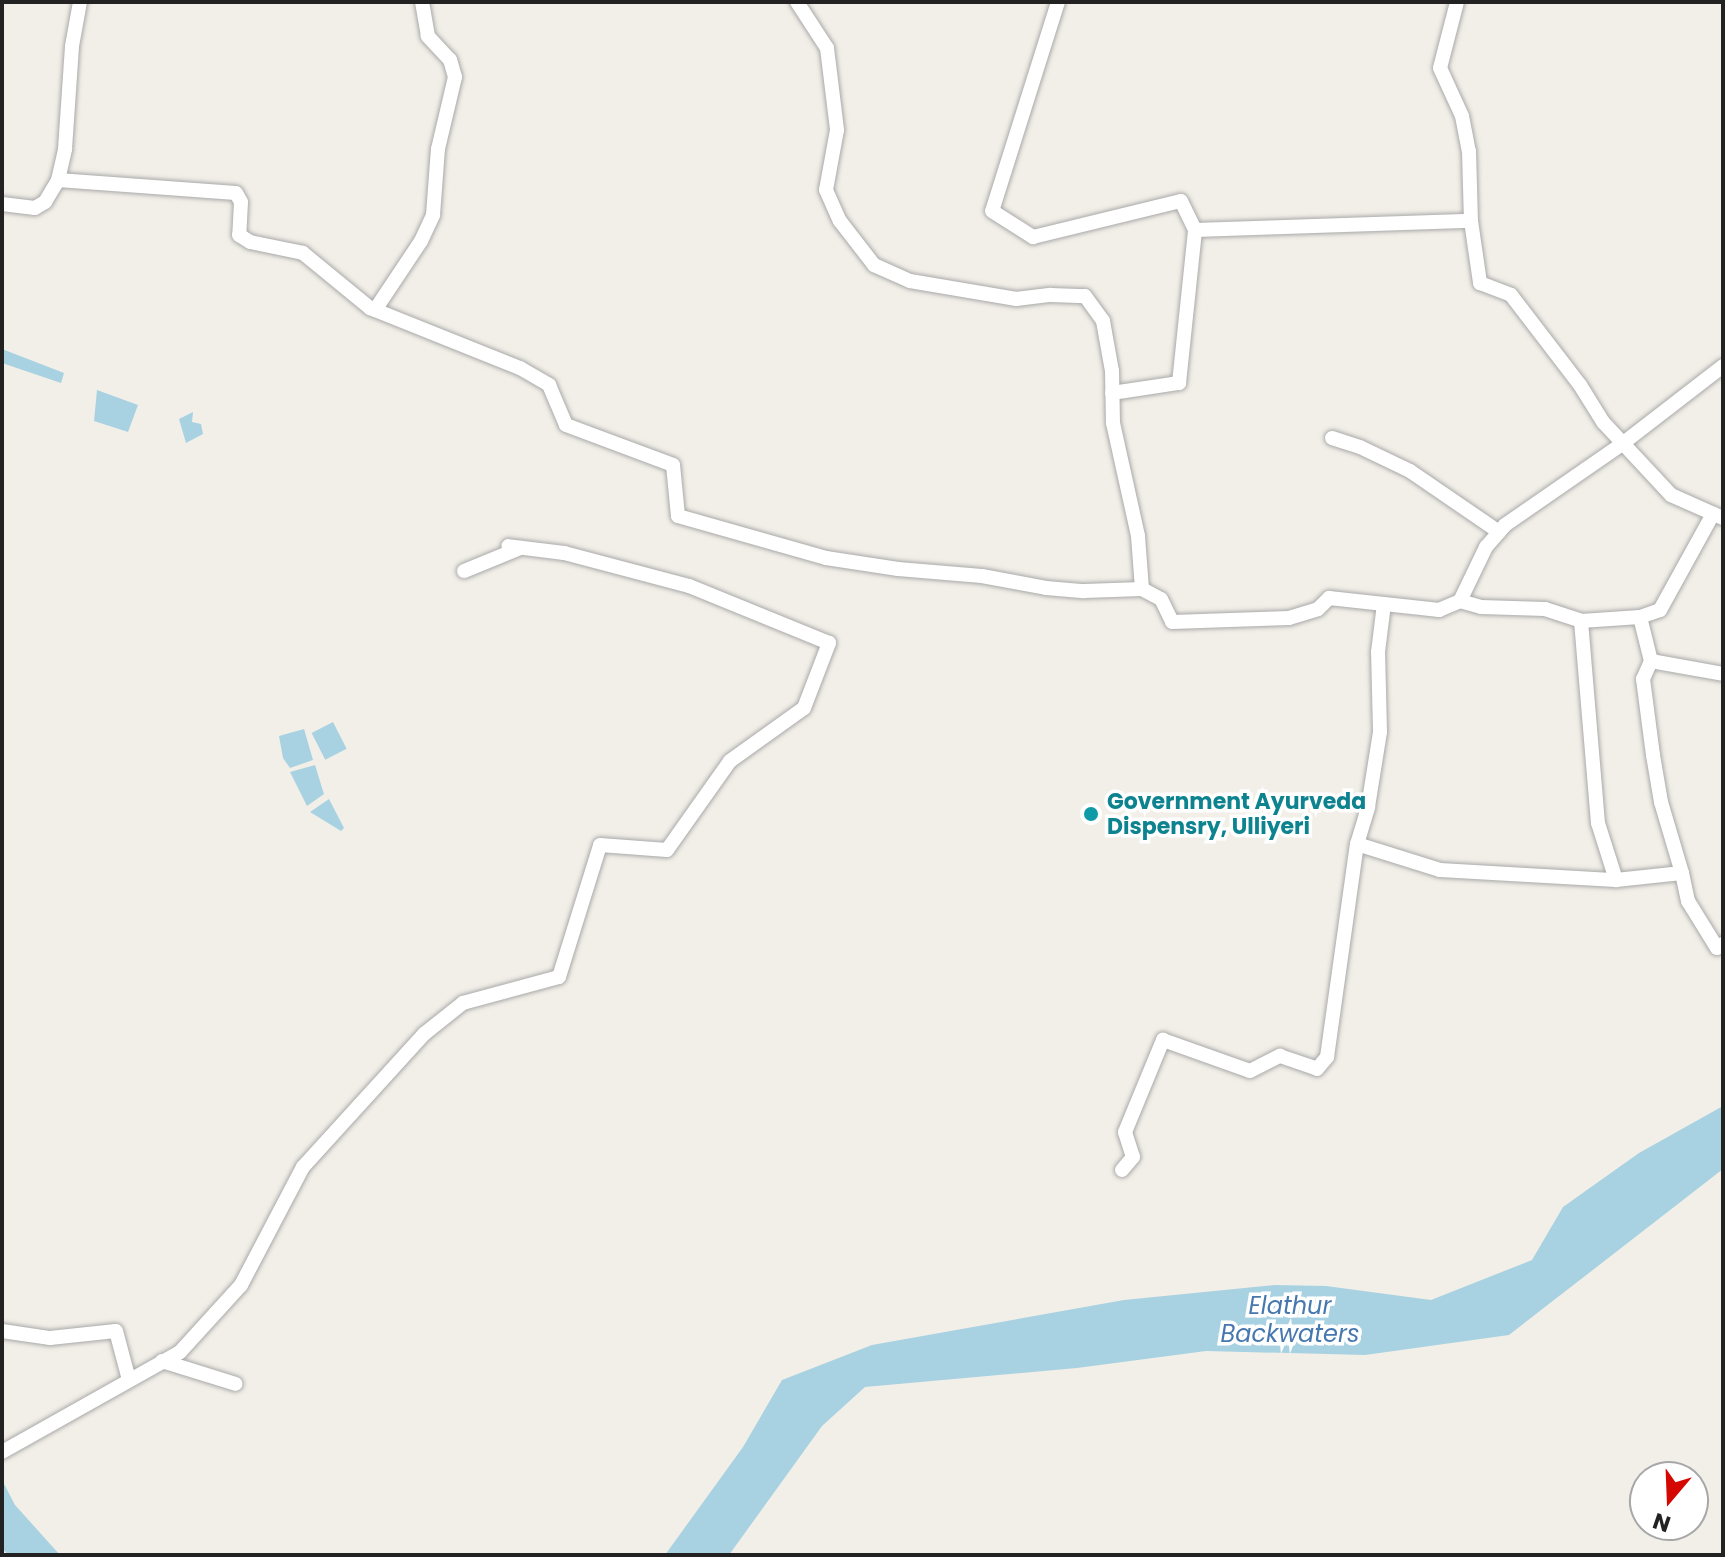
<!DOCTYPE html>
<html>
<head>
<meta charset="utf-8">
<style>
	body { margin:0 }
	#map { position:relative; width:1725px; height:1557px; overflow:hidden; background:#f2efe8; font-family:Poppins,sans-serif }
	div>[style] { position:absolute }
	.water>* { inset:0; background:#a8d2e1; transform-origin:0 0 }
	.roads { filter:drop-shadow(0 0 2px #a9a9a9) drop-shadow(0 0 2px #a9a9a9) }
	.minor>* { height:14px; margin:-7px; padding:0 7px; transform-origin:7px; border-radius:7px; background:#fff }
	.dots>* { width:22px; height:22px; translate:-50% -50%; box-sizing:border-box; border:4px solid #fff; border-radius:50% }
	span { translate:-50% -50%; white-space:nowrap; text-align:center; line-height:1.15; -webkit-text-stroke:7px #fff; paint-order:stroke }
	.culture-label { font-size:22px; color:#0d838f; font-weight:700 }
	.left { translate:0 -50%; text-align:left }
	.water-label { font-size:24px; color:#4677af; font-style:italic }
	.frame { position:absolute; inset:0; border:4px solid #222; pointer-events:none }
	.north { position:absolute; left:1629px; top:1461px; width:80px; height:80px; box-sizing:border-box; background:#fff; border:2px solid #a7a7a7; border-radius:50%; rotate:199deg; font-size:22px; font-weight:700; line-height:32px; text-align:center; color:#222 }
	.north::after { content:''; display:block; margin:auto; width:28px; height:36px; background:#d40800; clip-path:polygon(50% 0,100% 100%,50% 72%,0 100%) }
</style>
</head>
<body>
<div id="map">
	<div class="water">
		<i style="clip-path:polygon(2px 349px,64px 373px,61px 383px,2px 363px)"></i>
		<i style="clip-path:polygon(97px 390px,138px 405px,128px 432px,94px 421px)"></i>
		<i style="clip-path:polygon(193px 412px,192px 422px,201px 424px,203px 434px,186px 443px,179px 419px)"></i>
		<i style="left:333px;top:722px;width:30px;height:24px;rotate:63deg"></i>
		<i style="clip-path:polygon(304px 729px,313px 760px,290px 768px,283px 758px,279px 736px)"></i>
		<i style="clip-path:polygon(315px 765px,324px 794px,307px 806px,290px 772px)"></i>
		<i style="clip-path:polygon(329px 799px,344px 828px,341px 831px,310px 812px)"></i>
		<i style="clip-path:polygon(1723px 1106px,1723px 1169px,1509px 1335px,1365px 1355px,1206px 1351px,1077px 1368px,865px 1387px,822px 1426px,729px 1555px,665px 1555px,743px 1447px,782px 1380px,872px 1345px,1124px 1300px,1275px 1285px,1326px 1286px,1431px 1300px,1532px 1260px,1563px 1207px,1639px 1153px)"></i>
		<i style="clip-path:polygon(2px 1480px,15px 1505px,60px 1555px,8px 1555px,2px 1548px)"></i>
	</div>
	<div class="roads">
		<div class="minor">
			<i style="left:797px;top:2px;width:55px;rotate:56.9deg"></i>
			<i style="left:827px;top:48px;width:83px;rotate:83deg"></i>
			<i style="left:837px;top:130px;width:61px;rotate:100.4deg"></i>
			<i style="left:826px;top:190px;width:34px;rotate:66deg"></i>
			<i style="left:840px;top:221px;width:56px;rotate:52.3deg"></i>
			<i style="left:874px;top:265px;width:39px;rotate:24deg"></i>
			<i style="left:910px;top:281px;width:108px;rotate:9.6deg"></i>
			<i style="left:1016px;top:299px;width:35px;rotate:-7deg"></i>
			<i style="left:1051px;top:295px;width:34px;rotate:2deg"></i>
			<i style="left:1085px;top:296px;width:31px;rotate:54deg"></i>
			<i style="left:1103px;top:321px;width:51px;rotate:79.8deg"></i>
			<i style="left:1112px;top:371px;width:52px;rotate:88.9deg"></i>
			<i style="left:1113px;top:423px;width:116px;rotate:77.5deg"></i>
			<i style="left:1138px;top:536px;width:53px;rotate:85.7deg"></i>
			<i style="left:1058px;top:2px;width:219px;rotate:107.5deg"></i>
			<i style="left:992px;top:211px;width:49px;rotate:32.4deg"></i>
			<i style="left:1033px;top:237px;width:152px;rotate:-13.7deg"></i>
			<i style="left:1181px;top:201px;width:32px;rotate:64deg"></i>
			<i style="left:1195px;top:230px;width:276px;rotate:-1.9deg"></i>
			<i style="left:1457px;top:2px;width:68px;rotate:104.4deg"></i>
			<i style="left:1440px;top:68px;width:53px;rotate:65.4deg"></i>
			<i style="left:1462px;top:116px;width:36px;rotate:79deg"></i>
			<i style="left:1469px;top:151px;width:70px;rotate:88.4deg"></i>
			<i style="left:1471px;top:221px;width:63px;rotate:81.7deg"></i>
			<i style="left:1480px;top:283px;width:33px;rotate:21deg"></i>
			<i style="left:1511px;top:295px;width:113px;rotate:52.5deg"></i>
			<i style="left:1580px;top:385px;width:44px;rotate:58.1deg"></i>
			<i style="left:1603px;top:422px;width:100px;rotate:47deg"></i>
			<i style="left:1671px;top:495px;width:57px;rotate:23.9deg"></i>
			<i style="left:58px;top:180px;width:32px;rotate:-77deg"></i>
			<i style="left:65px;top:149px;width:103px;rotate:-86.1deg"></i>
			<i style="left:72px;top:46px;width:45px;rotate:-79.7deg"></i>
			<i style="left:2px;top:204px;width:33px;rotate:7deg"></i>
			<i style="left:35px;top:208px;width:12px;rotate:-31deg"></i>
			<i style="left:45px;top:202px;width:26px;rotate:-59deg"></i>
			<i style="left:58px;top:180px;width:178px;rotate:4.2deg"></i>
			<i style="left:236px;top:193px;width:10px;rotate:61deg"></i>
			<i style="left:241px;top:202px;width:33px;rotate:93deg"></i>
			<i style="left:239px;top:235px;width:13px;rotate:32deg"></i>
			<i style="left:250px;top:242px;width:54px;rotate:11.7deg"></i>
			<i style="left:303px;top:253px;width:87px;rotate:39.4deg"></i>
			<i style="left:370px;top:308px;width:162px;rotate:21.8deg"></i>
			<i style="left:520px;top:368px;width:34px;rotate:30deg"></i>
			<i style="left:549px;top:385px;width:43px;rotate:67deg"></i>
			<i style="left:566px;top:425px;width:114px;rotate:20.5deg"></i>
			<i style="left:673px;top:465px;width:51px;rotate:84.4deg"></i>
			<i style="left:678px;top:516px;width:154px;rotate:15.8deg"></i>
			<i style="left:826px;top:558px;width:73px;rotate:8.7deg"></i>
			<i style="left:898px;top:569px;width:84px;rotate:4.8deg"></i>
			<i style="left:982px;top:576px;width:65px;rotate:10.6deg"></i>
			<i style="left:1046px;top:588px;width:38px;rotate:5deg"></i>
			<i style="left:1084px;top:591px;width:58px;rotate:-2deg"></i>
			<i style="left:1142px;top:589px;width:21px;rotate:28deg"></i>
			<i style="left:1161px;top:599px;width:25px;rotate:64deg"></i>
			<i style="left:1172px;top:622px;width:117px;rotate:-2deg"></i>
			<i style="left:1289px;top:618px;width:30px;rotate:-17deg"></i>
			<i style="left:1318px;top:609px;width:16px;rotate:-45deg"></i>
			<i style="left:1329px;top:598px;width:111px;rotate:6.2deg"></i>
			<i style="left:1439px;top:610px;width:23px;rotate:-23deg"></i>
			<i style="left:1460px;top:601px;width:60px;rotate:-64.3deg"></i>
			<i style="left:1486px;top:547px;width:29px;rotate:-49deg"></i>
			<i style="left:1505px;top:525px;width:142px;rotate:-34.7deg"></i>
			<i style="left:1622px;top:444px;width:128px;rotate:-37.7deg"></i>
			<i style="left:375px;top:310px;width:83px;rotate:-56.3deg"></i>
			<i style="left:421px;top:241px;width:29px;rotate:-65deg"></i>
			<i style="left:433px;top:215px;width:66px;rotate:-85.7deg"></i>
			<i style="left:438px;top:149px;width:74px;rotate:-76.7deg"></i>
			<i style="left:455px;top:77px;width:18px;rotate:-106deg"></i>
			<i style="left:450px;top:60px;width:33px;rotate:-133deg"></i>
			<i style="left:428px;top:36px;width:35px;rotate:-100deg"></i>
			<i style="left:1112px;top:393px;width:68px;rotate:-8.5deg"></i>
			<i style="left:1179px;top:383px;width:154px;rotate:-84deg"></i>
			<i style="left:1332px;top:438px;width:29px;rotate:18deg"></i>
			<i style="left:1360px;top:447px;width:55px;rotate:25.6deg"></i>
			<i style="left:1410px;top:471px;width:108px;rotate:34.4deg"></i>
			<i style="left:464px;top:571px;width:61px;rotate:-22.3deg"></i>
			<i style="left:1460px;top:601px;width:22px;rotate:16deg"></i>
			<i style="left:1481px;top:607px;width:64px;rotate:1.8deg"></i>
			<i style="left:1545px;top:609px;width:38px;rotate:18deg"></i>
			<i style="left:1581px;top:621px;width:59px;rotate:-3.9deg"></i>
			<i style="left:1640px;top:617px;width:21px;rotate:-19deg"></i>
			<i style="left:1660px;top:610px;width:110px;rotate:-61.1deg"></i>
			<i style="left:1640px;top:617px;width:45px;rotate:76deg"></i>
			<i style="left:1651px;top:661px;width:73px;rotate:10.2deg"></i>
			<i style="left:1581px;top:621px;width:203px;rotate:85.2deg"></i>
			<i style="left:1598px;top:823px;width:60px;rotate:72.5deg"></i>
			<i style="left:1357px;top:844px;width:87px;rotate:17.4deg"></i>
			<i style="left:1440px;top:870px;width:176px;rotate:3.3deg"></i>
			<i style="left:1616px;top:880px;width:66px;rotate:-6.1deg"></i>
			<i style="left:1682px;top:873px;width:74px;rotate:-106.5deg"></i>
			<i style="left:1661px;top:802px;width:48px;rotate:-99.7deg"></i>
			<i style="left:1653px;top:755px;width:77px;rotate:-97.5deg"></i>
			<i style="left:1643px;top:679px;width:20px;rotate:-66deg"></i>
			<i style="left:1682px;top:873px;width:29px;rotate:78deg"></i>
			<i style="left:1688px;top:901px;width:55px;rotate:58.3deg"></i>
			<i style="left:1717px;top:948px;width:7px;rotate:-34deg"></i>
			<i style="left:1122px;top:1170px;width:17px;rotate:-50deg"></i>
			<i style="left:1133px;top:1157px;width:26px;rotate:-108deg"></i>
			<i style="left:1125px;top:1132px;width:100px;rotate:-67.6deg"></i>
			<i style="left:1163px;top:1040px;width:92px;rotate:19.6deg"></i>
			<i style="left:1250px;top:1071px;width:34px;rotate:-27deg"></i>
			<i style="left:1280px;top:1056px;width:39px;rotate:19deg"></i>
			<i style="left:1317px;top:1069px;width:16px;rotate:-50deg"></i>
			<i style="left:1327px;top:1057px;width:215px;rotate:-82deg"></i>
			<i style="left:1357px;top:844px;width:39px;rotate:-73deg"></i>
			<i style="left:1368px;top:807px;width:76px;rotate:-80.9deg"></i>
			<i style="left:1380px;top:732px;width:80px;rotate:-91.4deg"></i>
			<i style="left:1378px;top:652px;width:48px;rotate:-82.9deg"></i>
			<i style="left:2px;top:1331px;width:49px;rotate:8.3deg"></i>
			<i style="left:50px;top:1338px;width:66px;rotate:-6.1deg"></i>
			<i style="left:116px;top:1331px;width:51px;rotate:75.1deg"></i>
			<i style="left:162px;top:1361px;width:77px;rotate:17.3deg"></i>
			<i style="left:2px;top:1452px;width:204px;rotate:-29.3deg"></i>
			<i style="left:180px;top:1352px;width:91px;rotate:-47.7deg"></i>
			<i style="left:241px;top:1285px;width:133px;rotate:-62.3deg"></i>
			<i style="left:303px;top:1167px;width:180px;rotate:-47.7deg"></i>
			<i style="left:424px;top:1034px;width:50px;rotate:-38.5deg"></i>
			<i style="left:463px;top:1003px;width:99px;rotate:-15.2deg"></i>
			<i style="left:559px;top:977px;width:138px;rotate:-72.7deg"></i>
			<i style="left:600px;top:845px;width:67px;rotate:4.3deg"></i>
			<i style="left:667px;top:850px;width:109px;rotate:-54.7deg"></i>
			<i style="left:730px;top:761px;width:91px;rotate:-35.6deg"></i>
			<i style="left:804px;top:708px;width:70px;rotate:-69deg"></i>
			<i style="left:829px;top:643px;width:151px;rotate:-157.8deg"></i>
			<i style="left:689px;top:586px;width:129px;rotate:-165.2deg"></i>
			<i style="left:564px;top:553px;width:56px;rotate:-172.9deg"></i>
		</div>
	</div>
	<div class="dots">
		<i style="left:1091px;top:814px;background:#0f9aa8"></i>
	</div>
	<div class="culture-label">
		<span class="left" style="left:1107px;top:814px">Government Ayurveda<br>Dispensry, Ulliyeri</span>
	</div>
	<div class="water-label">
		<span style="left:1290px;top:1320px">Elathur<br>Backwaters</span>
	</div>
	<div class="frame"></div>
	<div class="north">N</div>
</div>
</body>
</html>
